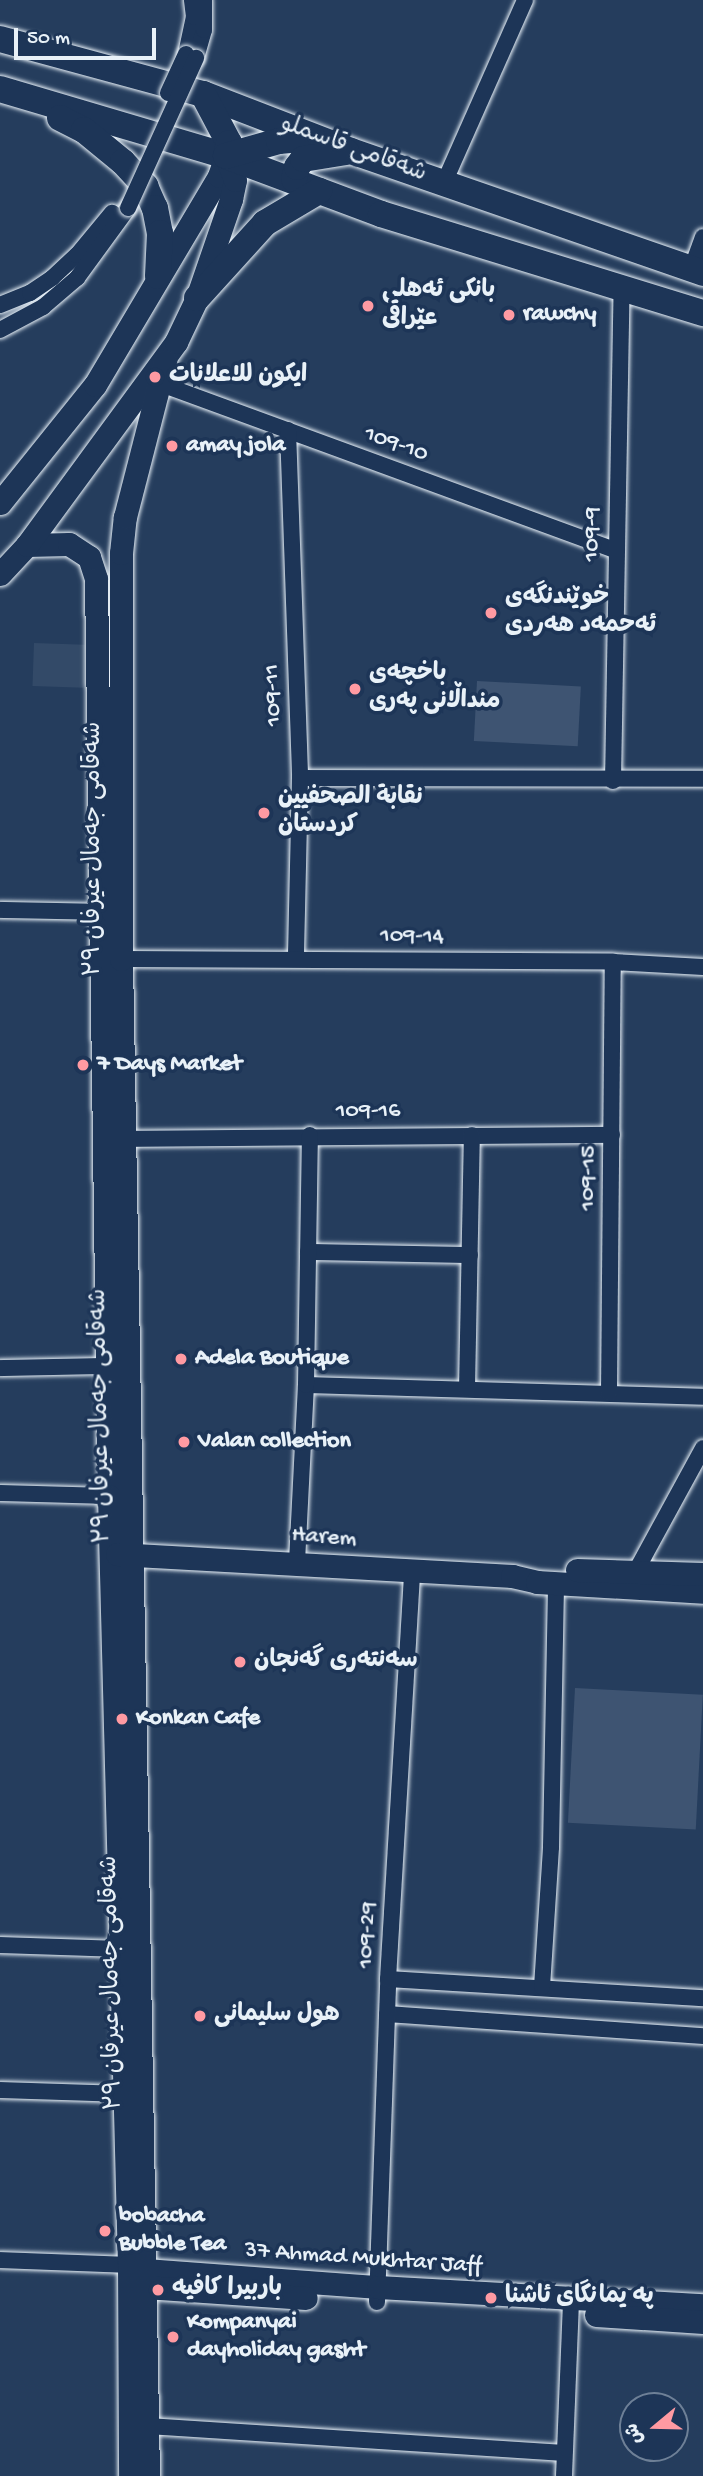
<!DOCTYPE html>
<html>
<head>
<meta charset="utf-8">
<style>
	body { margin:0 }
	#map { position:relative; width:703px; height:2476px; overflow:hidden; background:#253d5d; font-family:"Gochi Hand","Playpen Sans Arabic",sans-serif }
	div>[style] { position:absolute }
	.built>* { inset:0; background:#334a68; transform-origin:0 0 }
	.green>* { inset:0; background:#3e5472; transform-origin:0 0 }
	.roads { filter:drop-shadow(0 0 2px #e8f1f8) drop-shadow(0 0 2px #e8f1f8) }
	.street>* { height:16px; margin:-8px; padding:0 8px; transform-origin:8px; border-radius:8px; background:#1d3557 }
	.secondary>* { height:23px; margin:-11.5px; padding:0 11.5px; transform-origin:11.5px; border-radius:11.5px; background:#1d3557 }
	.primary>* { height:26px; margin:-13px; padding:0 13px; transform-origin:13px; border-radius:13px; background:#1d3557 }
	.bridges { filter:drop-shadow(0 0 2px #e8f1f8) drop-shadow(0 0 2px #e8f1f8) }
	.street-bridge>* { height:16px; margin:-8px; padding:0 8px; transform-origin:8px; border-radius:8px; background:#1d3557 }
	.dots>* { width:19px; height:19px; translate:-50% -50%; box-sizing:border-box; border:4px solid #1d3557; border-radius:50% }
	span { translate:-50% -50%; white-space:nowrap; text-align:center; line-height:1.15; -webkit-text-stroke:7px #1d3557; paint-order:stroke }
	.street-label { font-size:24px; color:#e8f1f8 }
	.poi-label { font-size:24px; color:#e8f1f8; font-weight:700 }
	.left { translate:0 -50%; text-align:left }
	.north { position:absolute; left:619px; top:2392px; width:70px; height:70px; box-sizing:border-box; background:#1d3557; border:2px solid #6e8097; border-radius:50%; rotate:251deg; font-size:19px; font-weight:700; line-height:28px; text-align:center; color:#e8f1f8 }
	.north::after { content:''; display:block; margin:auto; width:24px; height:32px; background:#ff9aa2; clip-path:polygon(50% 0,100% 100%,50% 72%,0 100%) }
	.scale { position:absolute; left:14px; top:28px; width:142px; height:32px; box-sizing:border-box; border:4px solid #e8f1f8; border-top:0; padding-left:9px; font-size:21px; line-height:24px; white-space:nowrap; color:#e8f1f8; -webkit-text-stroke:5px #1d3557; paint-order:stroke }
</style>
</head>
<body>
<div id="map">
	<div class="built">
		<i style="left:34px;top:643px;width:51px;height:43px;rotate:2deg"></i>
	</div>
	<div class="green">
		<i style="left:477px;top:681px;width:104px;height:60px;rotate:3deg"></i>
		<i style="left:575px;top:1688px;width:128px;height:135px;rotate:3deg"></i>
	</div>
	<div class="roads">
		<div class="street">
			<i style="left:186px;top:54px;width:38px;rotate:-78deg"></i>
			<i style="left:194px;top:17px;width:17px;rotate:-97deg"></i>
			<i style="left:196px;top:58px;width:29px;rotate:-74deg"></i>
			<i style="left:204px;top:30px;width:30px;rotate:-90deg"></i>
			<i style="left:444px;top:183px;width:200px;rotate:-66.1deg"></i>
			<i style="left:691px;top:270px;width:35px;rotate:-70deg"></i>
			<i style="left:0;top:305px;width:32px;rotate:-22deg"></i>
			<i style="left:30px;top:293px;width:27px;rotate:-34deg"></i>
			<i style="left:52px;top:278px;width:34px;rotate:-43deg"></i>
			<i style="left:77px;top:255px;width:55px;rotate:-50.2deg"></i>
			<i style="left:0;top:330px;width:49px;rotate:-28.1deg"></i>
			<i style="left:43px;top:307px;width:45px;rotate:-40.5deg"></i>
			<i style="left:77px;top:278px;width:87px;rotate:-53.9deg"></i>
			<i style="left:161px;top:384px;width:483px;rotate:20.1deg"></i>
			<i style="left:288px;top:430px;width:348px;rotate:88deg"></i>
			<i style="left:300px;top:778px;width:181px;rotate:91.3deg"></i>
			<i style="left:300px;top:778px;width:403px;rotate:0.1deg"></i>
			<i style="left:613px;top:781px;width:492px;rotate:-89deg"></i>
			<i style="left:0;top:910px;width:100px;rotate:1.1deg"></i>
			<i style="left:121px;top:959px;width:492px;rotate:0.3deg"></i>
			<i style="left:613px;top:962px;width:90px;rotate:3.2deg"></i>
			<i style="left:123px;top:1139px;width:489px;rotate:-0.5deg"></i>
			<i style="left:308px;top:1252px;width:162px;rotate:1.1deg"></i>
			<i style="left:0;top:1368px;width:107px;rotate:-1.1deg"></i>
			<i style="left:306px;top:1385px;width:397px;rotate:1.7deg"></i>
			<i style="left:467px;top:1389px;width:254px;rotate:-88.9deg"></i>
			<i style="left:609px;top:1393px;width:431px;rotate:-89.5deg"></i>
			<i style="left:0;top:1493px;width:109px;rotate:1.6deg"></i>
			<i style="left:297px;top:1562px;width:177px;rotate:-87.1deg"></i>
			<i style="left:306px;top:1385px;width:250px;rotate:-89.1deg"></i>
			<i style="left:636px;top:1571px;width:140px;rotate:-61.4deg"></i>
			<i style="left:0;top:1945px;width:121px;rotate:1.9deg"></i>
			<i style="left:388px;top:1979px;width:316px;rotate:3.5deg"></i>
			<i style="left:542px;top:1987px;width:140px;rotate:-86.3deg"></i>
			<i style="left:551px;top:1847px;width:264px;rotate:-88.9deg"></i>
			<i style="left:387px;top:2014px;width:317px;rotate:4deg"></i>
			<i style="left:0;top:2090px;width:124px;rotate:1.8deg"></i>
			<i style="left:0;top:2260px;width:129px;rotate:2.2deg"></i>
			<i style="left:377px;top:2302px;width:323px;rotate:-88deg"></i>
			<i style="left:388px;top:1979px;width:409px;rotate:-86.6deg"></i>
			<i style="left:148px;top:2426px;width:417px;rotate:3.7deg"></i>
			<i style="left:564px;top:2476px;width:177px;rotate:-87.7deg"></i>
		</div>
		<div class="secondary">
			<i style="left:0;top:503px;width:151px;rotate:-51.2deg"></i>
			<i style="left:95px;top:385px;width:243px;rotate:-59.3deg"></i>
			<i style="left:219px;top:176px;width:21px;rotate:-71deg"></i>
			<i style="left:27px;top:545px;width:42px;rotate:-1.4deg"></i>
			<i style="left:69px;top:544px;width:24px;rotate:33deg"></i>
			<i style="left:89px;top:557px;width:23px;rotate:72deg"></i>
			<i style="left:96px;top:579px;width:917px;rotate:89.19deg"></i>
			<i style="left:109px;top:1496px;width:769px;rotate:88.51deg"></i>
			<i style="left:129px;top:2265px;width:211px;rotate:89.7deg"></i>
			<i style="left:0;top:574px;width:40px;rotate:-47deg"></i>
			<i style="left:27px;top:545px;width:252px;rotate:-53.7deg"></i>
			<i style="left:176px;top:342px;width:49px;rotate:-64.5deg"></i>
			<i style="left:197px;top:298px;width:105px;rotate:-71deg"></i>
			<i style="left:231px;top:199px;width:19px;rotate:-78deg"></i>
			<i style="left:235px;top:180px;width:26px;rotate:-111deg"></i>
			<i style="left:117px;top:1554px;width:396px;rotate:3.2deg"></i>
			<i style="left:512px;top:1576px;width:26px;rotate:13deg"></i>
			<i style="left:537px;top:1582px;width:166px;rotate:3.4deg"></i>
			<i style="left:577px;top:1570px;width:126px;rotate:1.8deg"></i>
			<i style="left:145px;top:2270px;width:234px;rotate:4.2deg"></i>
			<i style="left:378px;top:2287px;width:325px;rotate:3.2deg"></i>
			<i style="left:145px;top:2287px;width:161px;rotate:3.9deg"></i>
			<i style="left:596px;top:2315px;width:107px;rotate:3.7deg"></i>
			<i style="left:148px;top:2476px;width:1517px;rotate:-91.02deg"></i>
			<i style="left:121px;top:959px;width:406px;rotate:-90deg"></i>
			<i style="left:121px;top:553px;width:36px;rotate:-84deg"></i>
			<i style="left:125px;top:517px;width:161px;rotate:-75.6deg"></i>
		</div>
		<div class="primary">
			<i style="left:0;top:39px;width:210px;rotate:15.2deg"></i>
			<i style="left:203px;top:94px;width:159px;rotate:21.1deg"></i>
			<i style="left:351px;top:151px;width:373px;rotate:19.1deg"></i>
			<i style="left:0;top:89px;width:236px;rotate:16.5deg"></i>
			<i style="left:226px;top:156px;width:165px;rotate:20.5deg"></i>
			<i style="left:381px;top:214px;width:337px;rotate:17.1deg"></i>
			<i style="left:203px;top:94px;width:55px;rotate:62deg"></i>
			<i style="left:229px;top:143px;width:13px;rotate:103deg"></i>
			<i style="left:60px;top:118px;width:27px;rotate:27deg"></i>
			<i style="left:84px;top:130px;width:50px;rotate:39.4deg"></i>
			<i style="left:123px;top:162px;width:33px;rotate:47deg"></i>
			<i style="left:145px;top:186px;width:24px;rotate:66deg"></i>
			<i style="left:155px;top:208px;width:25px;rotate:79deg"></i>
			<i style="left:160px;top:233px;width:43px;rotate:92.7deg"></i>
			<i style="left:226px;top:156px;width:55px;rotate:-15.8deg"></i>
			<i style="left:279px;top:141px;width:34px;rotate:-5deg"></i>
			<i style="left:294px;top:179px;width:12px;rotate:-76deg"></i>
			<i style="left:297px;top:167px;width:10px;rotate:-53deg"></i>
			<i style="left:303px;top:159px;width:44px;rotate:-9.2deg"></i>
			<i style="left:197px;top:298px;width:101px;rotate:-47.8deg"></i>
			<i style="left:265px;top:223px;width:63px;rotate:-30.7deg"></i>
		</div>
	</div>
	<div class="bridges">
		<div class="street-bridge">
			<i style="left:168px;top:93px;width:43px;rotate:-65.2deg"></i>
			<i style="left:128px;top:208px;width:165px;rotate:-65.6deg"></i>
		</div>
	</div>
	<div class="dots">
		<i style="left:368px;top:306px;background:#ff9aa2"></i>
		<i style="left:509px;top:315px;background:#ff9aa2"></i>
		<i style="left:155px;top:377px;background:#ff9aa2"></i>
		<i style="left:172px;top:446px;background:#ff9aa2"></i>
		<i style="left:491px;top:613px;background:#ff9aa2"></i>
		<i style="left:355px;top:689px;background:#ff9aa2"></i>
		<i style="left:264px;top:813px;background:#ff9aa2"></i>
		<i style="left:83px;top:1065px;background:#ff9aa2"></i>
		<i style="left:181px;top:1359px;background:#ff9aa2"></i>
		<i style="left:184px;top:1442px;background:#ff9aa2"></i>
		<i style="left:240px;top:1662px;background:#ff9aa2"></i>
		<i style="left:122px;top:1719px;background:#ff9aa2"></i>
		<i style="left:200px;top:2016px;background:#ff9aa2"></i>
		<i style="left:105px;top:2231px;background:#ff9aa2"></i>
		<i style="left:158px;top:2290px;background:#ff9aa2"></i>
		<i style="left:491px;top:2298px;background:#ff9aa2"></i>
		<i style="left:173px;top:2337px;background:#ff9aa2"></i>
	</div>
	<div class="street-label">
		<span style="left:353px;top:150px;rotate:20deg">شەقامی قاسملو</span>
		<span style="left:396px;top:445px;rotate:20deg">109-10</span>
		<span style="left:593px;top:534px;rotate:-89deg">109-9</span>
		<span style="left:274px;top:695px;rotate:-92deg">109-11</span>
		<span style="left:95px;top:849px;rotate:-90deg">شەقامی جەمال عیرفان ٣٩</span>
		<span style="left:412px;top:937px;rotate:1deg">109-14</span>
		<span style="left:368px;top:1112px">109-16</span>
		<span style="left:589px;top:1178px;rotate:-89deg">109-15</span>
		<span style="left:102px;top:1416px;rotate:-91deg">شەقامی جەمال عیرفان ٣٩</span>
		<span style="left:324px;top:1538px;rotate:4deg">Harem</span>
		<span style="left:368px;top:1935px;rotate:-87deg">109-29</span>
		<span style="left:113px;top:1983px;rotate:-91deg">شەقامی جەمال عیرفان ٣٩</span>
		<span style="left:363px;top:2259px;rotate:4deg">37 Ahmad Mukhtar Jaff</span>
	</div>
	<div class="poi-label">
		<span class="left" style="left:382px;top:306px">بانکی ئەهلی<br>عێراقی</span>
		<span class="left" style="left:523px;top:315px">rawchy</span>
		<span class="left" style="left:169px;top:377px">ايكون للاعلانات</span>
		<span class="left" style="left:186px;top:446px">amay jola</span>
		<span class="left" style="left:505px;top:613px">خوێندنگەی<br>ئەحمەد هەردی</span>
		<span class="left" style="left:369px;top:689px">باخچەی<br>منداڵانی پەری</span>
		<span class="left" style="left:278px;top:813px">نقابة الصحفیین<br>کردستان</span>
		<span class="left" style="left:97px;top:1065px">7 Days Market</span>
		<span class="left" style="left:195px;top:1359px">Adela Boutique</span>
		<span class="left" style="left:198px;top:1442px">Valan collection</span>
		<span class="left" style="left:254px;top:1662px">سەنتەری گەنجان</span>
		<span class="left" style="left:136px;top:1719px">Konkan Cafe</span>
		<span class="left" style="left:214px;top:2016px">هول سليمانى</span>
		<span class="left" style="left:119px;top:2231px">bobacha<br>Bubble Tea</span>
		<span class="left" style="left:172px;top:2290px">باربيرا كافيه</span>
		<span class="left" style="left:505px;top:2298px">په یمانگای ئاشنا</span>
		<span class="left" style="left:187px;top:2337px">Kompanyai<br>dayholiday gasht</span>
	</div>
	<div class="north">ش</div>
	<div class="scale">50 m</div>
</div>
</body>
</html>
